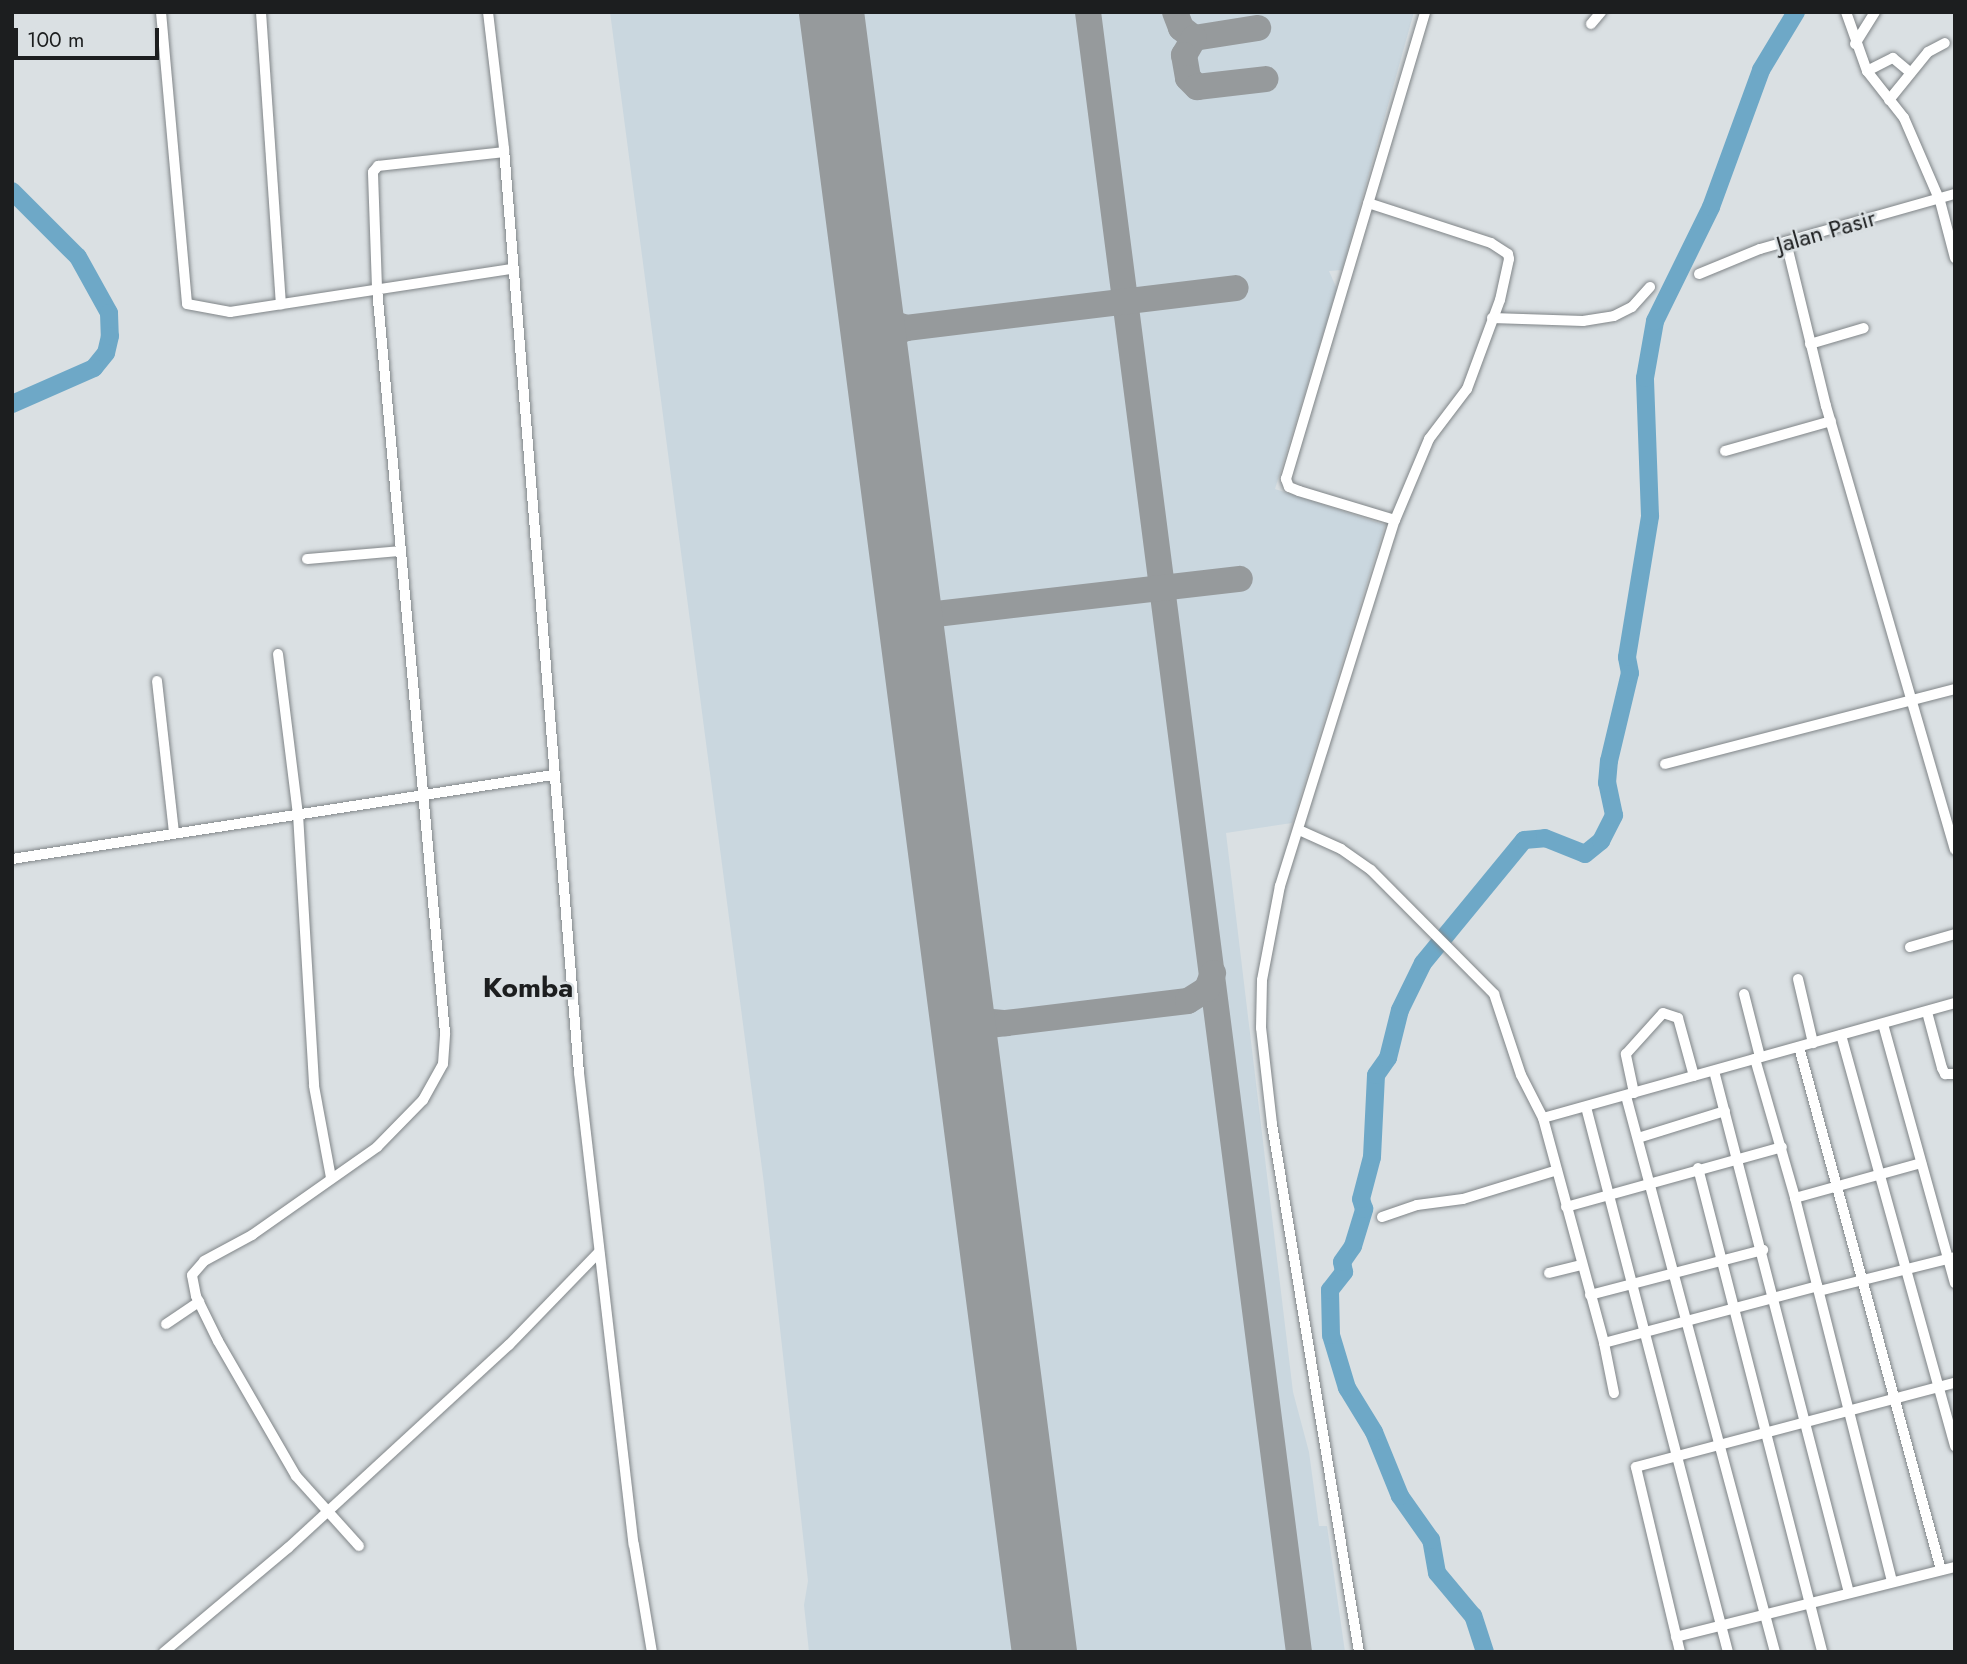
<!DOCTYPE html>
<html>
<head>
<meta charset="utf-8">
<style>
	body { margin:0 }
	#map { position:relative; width:1967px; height:1664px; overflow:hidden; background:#dae0e3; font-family:Jost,sans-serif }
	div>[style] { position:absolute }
	.built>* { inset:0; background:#cad7df }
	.river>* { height:18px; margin:-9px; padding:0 9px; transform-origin:9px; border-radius:9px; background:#6ea8c7 }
	.taxiway>* { height:26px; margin:-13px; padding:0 13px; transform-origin:13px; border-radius:13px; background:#969a9c }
	.runway>* { height:65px; margin:-32.5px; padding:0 32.5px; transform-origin:32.5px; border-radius:32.5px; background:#969a9c }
	.roads { filter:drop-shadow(0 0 2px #808588) drop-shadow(0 0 2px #808588) }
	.minor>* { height:10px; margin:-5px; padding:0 5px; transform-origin:5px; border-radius:5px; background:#fff }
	span { translate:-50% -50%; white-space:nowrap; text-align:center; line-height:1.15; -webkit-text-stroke:5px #dae0e3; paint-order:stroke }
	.street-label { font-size:24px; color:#1c1e1f }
	.quarter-label { font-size:28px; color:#1c1e1f; font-weight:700 }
	.frame { position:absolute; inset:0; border:14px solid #1c1e1f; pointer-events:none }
	.scale { position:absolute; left:14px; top:28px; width:145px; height:32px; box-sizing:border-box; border:4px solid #1c1e1f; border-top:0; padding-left:9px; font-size:21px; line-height:24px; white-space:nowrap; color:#1c1e1f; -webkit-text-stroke:5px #dae0e3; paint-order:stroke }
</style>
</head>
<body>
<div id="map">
	<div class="built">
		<i style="clip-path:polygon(610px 12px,1414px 12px,1342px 270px,1329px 271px,1337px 289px,1275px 489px,1385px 525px,1292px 823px,1226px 833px,1293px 1392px,1309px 1452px,1319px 1526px,1327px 1526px,1345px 1652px,809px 1652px,804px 1605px,808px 1581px,764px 1184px)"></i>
	</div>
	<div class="river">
		<i style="left:12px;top:191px;width:93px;rotate:45deg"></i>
		<i style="left:78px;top:257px;width:64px;rotate:61deg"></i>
		<i style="left:109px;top:313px;width:23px;rotate:88deg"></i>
		<i style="left:110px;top:336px;width:17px;rotate:103deg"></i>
		<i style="left:106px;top:353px;width:19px;rotate:129deg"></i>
		<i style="left:94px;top:368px;width:90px;rotate:156.3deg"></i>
		<i style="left:1485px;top:1652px;width:38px;rotate:-108deg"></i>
		<i style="left:1473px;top:1616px;width:56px;rotate:-129.9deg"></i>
		<i style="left:1437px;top:1573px;width:34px;rotate:-100deg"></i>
		<i style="left:1431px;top:1540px;width:54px;rotate:-125.2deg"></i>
		<i style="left:1400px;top:1496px;width:69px;rotate:-112.1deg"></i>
		<i style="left:1374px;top:1432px;width:52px;rotate:-121.5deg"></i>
		<i style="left:1347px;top:1388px;width:55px;rotate:-106.8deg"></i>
		<i style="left:1331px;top:1335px;width:45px;rotate:-91.3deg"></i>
		<i style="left:1330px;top:1290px;width:23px;rotate:-52deg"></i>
		<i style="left:1344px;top:1272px;width:10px;rotate:-101deg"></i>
		<i style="left:1342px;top:1262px;width:19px;rotate:-55deg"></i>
		<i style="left:1353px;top:1246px;width:39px;rotate:-73deg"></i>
		<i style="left:1364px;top:1209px;width:10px;rotate:-107deg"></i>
		<i style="left:1361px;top:1199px;width:43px;rotate:-75.3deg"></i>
		<i style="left:1372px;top:1157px;width:82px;rotate:-87.2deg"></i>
		<i style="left:1376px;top:1075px;width:21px;rotate:-55deg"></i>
		<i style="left:1388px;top:1058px;width:49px;rotate:-76deg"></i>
		<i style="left:1400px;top:1010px;width:52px;rotate:-63.9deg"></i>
		<i style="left:1423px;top:963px;width:159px;rotate:-50.6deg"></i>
		<i style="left:1524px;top:840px;width:21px;rotate:-5deg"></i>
		<i style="left:1545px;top:838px;width:43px;rotate:21.8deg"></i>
		<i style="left:1585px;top:854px;width:21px;rotate:-39deg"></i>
		<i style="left:1601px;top:841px;width:29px;rotate:-63deg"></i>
		<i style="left:1614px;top:815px;width:33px;rotate:-102deg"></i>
		<i style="left:1607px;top:783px;width:22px;rotate:-85deg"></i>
		<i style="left:1609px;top:761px;width:90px;rotate:-76.6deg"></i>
		<i style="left:1630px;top:673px;width:16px;rotate:-101deg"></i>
		<i style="left:1627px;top:657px;width:143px;rotate:-80.7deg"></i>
		<i style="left:1650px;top:516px;width:138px;rotate:-92.1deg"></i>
		<i style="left:1645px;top:378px;width:58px;rotate:-80deg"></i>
		<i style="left:1655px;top:321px;width:127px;rotate:-63.8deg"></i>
		<i style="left:1711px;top:207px;width:146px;rotate:-69.9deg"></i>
		<i style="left:1761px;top:70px;width:68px;rotate:-58.9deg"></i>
	</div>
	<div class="taxiway">
		<i style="left:1088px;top:12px;width:1654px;rotate:82.67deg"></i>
		<i style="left:1175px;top:12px;width:17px;rotate:69deg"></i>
		<i style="left:1181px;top:28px;width:16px;rotate:38deg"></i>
		<i style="left:1194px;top:38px;width:65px;rotate:-8.9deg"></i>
		<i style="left:1194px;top:38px;width:20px;rotate:120deg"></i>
		<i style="left:1184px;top:55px;width:23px;rotate:80deg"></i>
		<i style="left:1188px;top:78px;width:13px;rotate:45deg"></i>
		<i style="left:1197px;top:87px;width:69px;rotate:-6.6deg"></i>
		<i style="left:868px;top:293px;width:29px;rotate:65deg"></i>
		<i style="left:880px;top:319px;width:28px;rotate:19deg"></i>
		<i style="left:877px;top:364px;width:29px;rotate:-68deg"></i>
		<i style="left:888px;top:337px;width:20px;rotate:-27deg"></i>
		<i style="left:906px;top:328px;width:332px;rotate:-6.9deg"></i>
		<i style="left:910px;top:617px;width:332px;rotate:-6.6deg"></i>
		<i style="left:954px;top:960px;width:51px;rotate:75.1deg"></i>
		<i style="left:967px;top:1009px;width:18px;rotate:41deg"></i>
		<i style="left:981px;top:1021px;width:25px;rotate:5deg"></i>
		<i style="left:1006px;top:1023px;width:17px;rotate:173deg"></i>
		<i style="left:989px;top:1025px;width:14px;rotate:144deg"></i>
		<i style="left:978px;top:1033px;width:22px;rotate:114deg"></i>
		<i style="left:969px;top:1053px;width:22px;rotate:90deg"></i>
		<i style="left:1006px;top:1023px;width:183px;rotate:-6.9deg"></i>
		<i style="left:1188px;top:1001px;width:22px;rotate:-32deg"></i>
		<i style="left:1207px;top:989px;width:17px;rotate:-69deg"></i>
	</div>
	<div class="runway">
		<i style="left:831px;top:12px;width:1654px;rotate:82.6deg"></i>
	</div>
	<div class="roads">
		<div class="minor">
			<i style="left:161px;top:12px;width:293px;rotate:84.9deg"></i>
			<i style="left:187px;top:304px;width:44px;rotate:10.5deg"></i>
			<i style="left:230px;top:312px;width:285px;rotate:-8.7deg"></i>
			<i style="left:261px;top:12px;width:293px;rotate:86.1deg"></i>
			<i style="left:488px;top:12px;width:138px;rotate:83.3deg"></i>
			<i style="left:504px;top:149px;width:927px;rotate:85.36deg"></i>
			<i style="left:579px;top:1073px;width:475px;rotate:83.4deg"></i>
			<i style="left:634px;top:1545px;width:109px;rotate:80.5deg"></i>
			<i style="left:1846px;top:12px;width:63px;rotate:70.4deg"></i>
			<i style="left:1867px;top:71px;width:60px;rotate:51.8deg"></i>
			<i style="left:1904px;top:118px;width:90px;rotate:66.6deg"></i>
			<i style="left:1940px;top:201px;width:59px;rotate:75.3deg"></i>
			<i style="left:1591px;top:24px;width:16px;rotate:-50deg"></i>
			<i style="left:1855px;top:44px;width:38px;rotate:-58deg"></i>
			<i style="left:1867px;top:71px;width:29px;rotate:-27deg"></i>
			<i style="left:1893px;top:58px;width:23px;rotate:40deg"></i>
			<i style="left:1889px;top:100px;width:62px;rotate:-50.9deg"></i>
			<i style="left:1928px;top:52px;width:19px;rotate:-28deg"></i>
			<i style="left:1786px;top:242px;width:169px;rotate:76.3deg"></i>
			<i style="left:1826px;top:406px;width:462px;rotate:73.8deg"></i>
			<i style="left:1699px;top:274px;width:66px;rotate:-22.3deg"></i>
			<i style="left:1760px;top:249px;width:203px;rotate:-15.8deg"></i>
			<i style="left:1492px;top:318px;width:91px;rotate:1.9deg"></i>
			<i style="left:1583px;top:321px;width:31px;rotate:-9deg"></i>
			<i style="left:1614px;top:316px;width:20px;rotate:-27deg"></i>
			<i style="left:1632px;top:307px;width:27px;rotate:-48deg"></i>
			<i style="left:1810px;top:344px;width:56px;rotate:-16.5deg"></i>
			<i style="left:1725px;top:451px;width:110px;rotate:-15.8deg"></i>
			<i style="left:1395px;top:520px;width:100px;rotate:-163.2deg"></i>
			<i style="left:1299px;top:491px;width:11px;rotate:-158deg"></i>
			<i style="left:1289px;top:487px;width:9px;rotate:-111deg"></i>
			<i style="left:1286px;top:479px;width:487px;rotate:-73.4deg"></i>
			<i style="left:307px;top:559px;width:93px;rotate:-4.9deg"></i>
			<i style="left:278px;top:654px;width:161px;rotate:82.9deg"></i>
			<i style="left:298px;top:814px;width:272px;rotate:86.6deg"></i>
			<i style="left:314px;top:1086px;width:94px;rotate:79.5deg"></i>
			<i style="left:157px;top:681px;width:153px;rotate:83.6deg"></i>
			<i style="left:1665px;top:764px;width:300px;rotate:-14.5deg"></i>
			<i style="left:1299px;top:830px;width:46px;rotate:24.3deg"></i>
			<i style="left:1341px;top:849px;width:37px;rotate:35deg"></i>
			<i style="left:1371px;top:870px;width:175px;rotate:45.2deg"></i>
			<i style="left:1494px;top:994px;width:85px;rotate:71.6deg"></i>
			<i style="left:1521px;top:1075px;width:48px;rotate:62.9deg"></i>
			<i style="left:1543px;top:1118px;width:233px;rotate:74.8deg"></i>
			<i style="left:1604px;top:1343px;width:51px;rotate:78.7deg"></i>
			<i style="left:12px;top:859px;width:547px;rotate:-8.83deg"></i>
			<i style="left:1910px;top:947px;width:47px;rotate:-16.1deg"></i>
			<i style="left:1798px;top:979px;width:66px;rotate:76.8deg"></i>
			<i style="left:1744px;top:994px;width:65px;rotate:75.7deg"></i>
			<i style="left:1927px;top:1012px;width:58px;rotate:75deg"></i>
			<i style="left:1942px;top:1068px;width:7px;rotate:63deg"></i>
			<i style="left:1945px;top:1074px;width:10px"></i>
			<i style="left:1883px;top:1024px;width:269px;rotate:74.5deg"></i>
			<i style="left:1841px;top:1035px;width:427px;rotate:74.5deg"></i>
			<i style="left:1799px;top:1047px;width:542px;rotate:74.81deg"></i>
			<i style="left:1755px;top:1059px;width:145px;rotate:73.9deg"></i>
			<i style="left:1795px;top:1198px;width:394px;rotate:75.8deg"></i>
			<i style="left:1714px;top:1071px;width:539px;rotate:75.5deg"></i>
			<i style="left:1634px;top:1093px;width:40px;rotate:-102deg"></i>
			<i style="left:1626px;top:1054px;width:55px;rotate:-47.9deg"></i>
			<i style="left:1663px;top:1013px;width:16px;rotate:18deg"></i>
			<i style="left:1678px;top:1018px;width:60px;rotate:74.6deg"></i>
			<i style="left:1626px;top:1096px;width:576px;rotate:75deg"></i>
			<i style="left:1586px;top:1107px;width:563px;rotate:75.4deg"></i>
			<i style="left:1543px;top:1118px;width:428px;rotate:-15.6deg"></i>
			<i style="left:1638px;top:1138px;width:91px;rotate:-17.2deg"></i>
			<i style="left:1698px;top:1168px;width:500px;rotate:75.6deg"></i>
			<i style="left:1795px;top:1198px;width:131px;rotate:-15.5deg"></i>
			<i style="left:1566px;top:1207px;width:224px;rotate:-15.5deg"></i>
			<i style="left:1382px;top:1217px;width:37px;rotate:-19deg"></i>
			<i style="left:1417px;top:1205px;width:46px;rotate:-7.4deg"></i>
			<i style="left:1463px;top:1199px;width:98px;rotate:-17.1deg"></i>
			<i style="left:1549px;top:1273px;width:34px;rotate:-14deg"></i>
			<i style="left:1819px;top:1291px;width:140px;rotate:-14deg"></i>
			<i style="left:1590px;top:1295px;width:179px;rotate:-14.6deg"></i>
			<i style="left:166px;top:1324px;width:40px;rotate:-34deg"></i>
			<i style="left:1604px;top:1343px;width:221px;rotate:-14.9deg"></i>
			<i style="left:359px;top:1546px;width:94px;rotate:-132deg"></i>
			<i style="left:296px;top:1476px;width:156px;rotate:-120deg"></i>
			<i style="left:218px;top:1341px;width:50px;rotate:-116.1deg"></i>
			<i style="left:196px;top:1296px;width:21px;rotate:-101deg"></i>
			<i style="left:192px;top:1275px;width:18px;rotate:-49deg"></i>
			<i style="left:204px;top:1261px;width:55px;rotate:-28.4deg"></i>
			<i style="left:252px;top:1235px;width:153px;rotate:-35.1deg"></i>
			<i style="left:377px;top:1147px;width:66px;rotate:-45.6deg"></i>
			<i style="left:423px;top:1100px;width:41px;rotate:-60.9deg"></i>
			<i style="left:443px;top:1064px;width:31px;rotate:-86deg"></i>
			<i style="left:445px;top:1033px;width:748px;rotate:-95.22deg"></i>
			<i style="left:377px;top:288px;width:116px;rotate:-92deg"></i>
			<i style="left:373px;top:172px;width:8px;rotate:-50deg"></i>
			<i style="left:378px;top:166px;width:127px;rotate:-6.3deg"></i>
			<i style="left:1676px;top:1637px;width:288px;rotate:-14.1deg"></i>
			<i style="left:164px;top:1652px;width:162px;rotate:-40deg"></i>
			<i style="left:288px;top:1548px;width:300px;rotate:-42.6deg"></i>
			<i style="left:509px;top:1345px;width:129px;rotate:-45.9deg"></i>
			<i style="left:1359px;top:1652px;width:535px;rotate:-99.36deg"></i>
			<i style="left:1272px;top:1124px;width:97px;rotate:-96.5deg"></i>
			<i style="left:1261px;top:1028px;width:48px;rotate:-88.8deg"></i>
			<i style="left:1262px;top:980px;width:96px;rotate:-79.2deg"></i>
			<i style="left:1280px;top:886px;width:384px;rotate:-72.6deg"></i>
			<i style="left:1395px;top:520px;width:88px;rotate:-67.2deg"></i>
			<i style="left:1429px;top:439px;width:63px;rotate:-52.8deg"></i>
			<i style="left:1467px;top:389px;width:95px;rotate:-69.7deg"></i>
			<i style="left:1500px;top:300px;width:42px;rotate:-77.6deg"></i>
			<i style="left:1509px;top:259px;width:5px;rotate:-101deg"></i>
			<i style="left:1508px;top:254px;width:20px;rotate:-147deg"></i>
			<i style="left:1491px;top:243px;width:129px;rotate:-162deg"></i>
			<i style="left:1680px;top:1652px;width:190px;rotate:-103.4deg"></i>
			<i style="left:1636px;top:1467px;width:330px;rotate:-14.8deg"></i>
		</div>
	</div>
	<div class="street-label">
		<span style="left:1826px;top:231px;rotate:-16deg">Jalan Pasir</span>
	</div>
	<div class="quarter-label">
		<span style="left:528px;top:988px">Komba</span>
	</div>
	<div class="frame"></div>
	<div class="scale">100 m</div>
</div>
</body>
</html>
